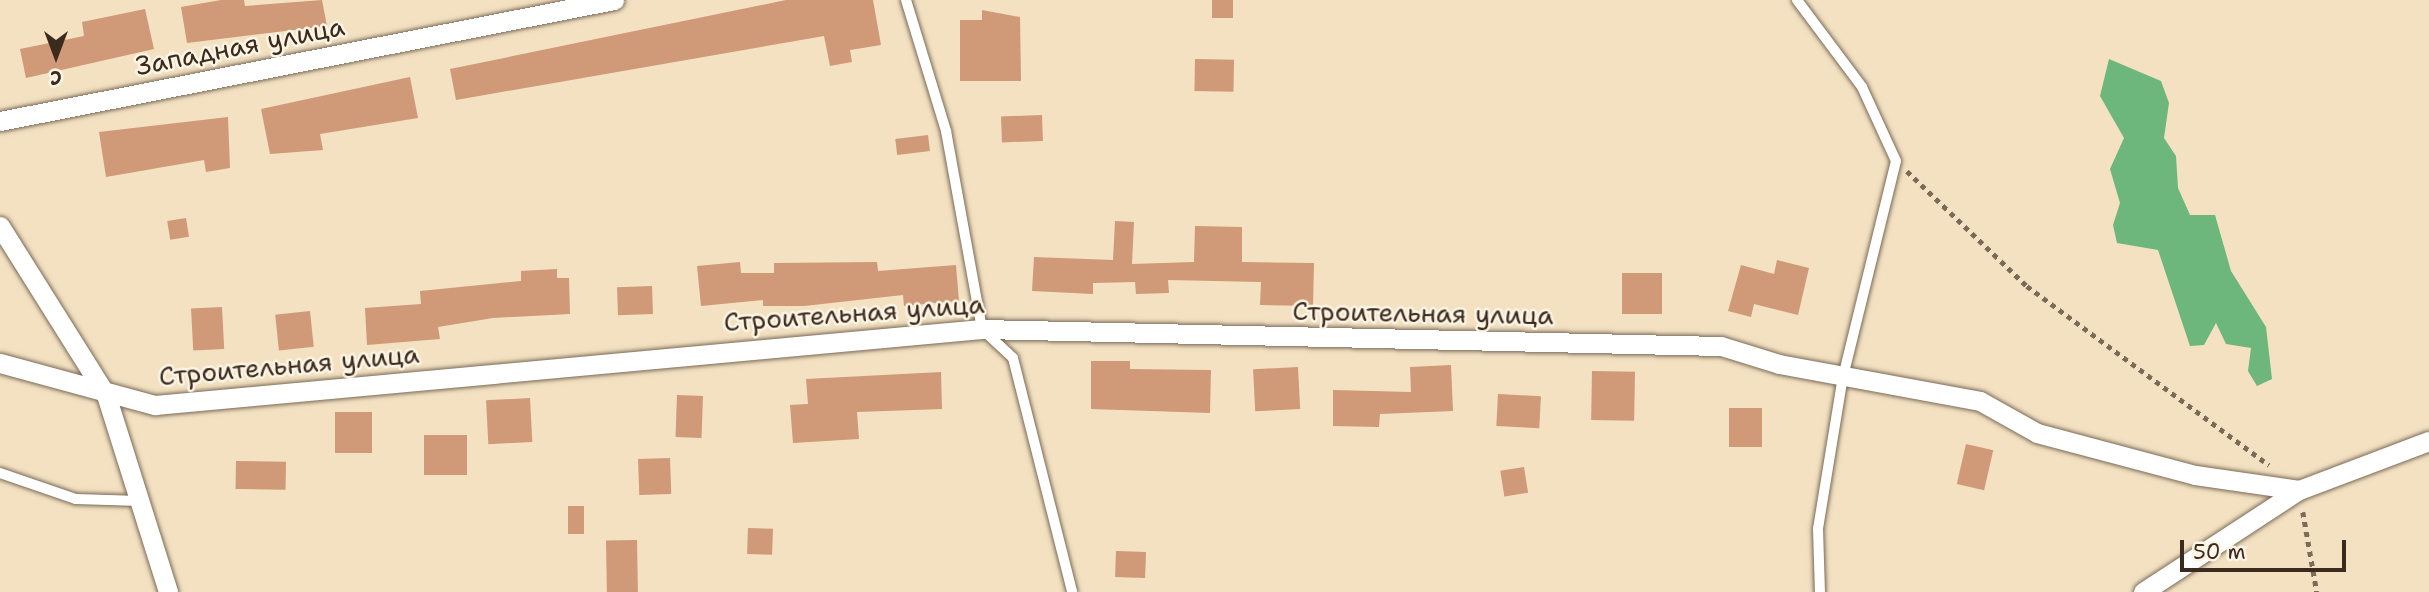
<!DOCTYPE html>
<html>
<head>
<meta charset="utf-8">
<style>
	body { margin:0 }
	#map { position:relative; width:2429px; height:592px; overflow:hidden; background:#f3e1c2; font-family:"Shantell Sans",sans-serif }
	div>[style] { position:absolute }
	.forest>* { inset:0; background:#6db67c }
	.building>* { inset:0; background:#d09977; transform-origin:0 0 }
	.path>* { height:4.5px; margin-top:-2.25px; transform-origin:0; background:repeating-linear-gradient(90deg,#7b6a57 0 5px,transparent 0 10px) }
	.roads { filter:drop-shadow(0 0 2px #7b6a57) drop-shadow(0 0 2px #7b6a57) }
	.lane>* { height:10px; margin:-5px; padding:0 5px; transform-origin:5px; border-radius:5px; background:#fff }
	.street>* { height:19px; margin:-9.5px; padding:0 9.5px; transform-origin:9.5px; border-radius:9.5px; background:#fff }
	span { translate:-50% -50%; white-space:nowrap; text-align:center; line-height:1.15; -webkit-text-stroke:5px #fcf5e5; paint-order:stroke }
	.street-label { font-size:26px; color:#3b2a1e }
	.north { position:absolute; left:21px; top:21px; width:70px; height:70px; -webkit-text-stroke:5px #fcf5e5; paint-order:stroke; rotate:180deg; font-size:19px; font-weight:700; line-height:28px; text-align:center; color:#3b2a1e }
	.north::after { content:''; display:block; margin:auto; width:24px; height:32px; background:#3b2a1e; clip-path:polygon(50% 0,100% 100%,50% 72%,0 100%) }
	.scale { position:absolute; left:2180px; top:540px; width:166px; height:32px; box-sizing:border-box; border:4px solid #3b2a1e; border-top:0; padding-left:9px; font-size:21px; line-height:24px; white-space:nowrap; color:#3b2a1e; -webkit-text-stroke:5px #fcf5e5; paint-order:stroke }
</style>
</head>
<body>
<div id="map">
	<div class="forest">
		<i style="clip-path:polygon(2109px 59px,2161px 81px,2169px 103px,2164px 138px,2176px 156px,2178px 188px,2190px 215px,2215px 215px,2231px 271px,2266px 327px,2272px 379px,2257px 386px,2248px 371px,2251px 348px,2226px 344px,2216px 323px,2204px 345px,2190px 346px,2158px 250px,2117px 243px,2113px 225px,2120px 203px,2110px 169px,2124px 138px,2100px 96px)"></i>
	</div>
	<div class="building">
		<i style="clip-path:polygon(221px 0,244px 0,245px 6px,322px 0,327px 26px,187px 43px,181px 7px)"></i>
		<i style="clip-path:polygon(786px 0,873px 0,881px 45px,850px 50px,852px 62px,830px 66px,824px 36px,456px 100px,450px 69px)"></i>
		<i style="left:1212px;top:0;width:21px;height:18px"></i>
		<i style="clip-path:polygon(145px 9px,154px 49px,26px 78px,20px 49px,84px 36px,82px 22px)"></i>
		<i style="clip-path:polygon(982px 10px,1020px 17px,1021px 81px,960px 81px,960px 20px,982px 20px)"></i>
		<i style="left:1195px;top:59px;width:39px;height:32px;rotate:1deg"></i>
		<i style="clip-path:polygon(410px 77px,418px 118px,320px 134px,323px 150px,270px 154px,261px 109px)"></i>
		<i style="left:1042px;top:115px;width:26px;height:41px;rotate:88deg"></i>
		<i style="clip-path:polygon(228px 117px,230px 168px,206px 172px,204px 160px,106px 177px,99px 132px)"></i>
		<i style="left:928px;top:135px;width:16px;height:33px;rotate:83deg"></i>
		<i style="left:186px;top:218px;width:19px;height:19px;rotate:81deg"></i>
		<i style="clip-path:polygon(1115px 221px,1134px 222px,1132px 264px,1194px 262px,1195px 226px,1242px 227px,1242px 262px,1314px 263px,1313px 306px,1260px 305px,1261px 282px,1168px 280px,1169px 293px,1136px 294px,1135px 282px,1093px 283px,1093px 294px,1032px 291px,1034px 257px,1113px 260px)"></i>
		<i style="clip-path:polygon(1777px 260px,1809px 268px,1798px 315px,1754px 304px,1751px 317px,1728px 311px,1741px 265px,1774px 274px)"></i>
		<i style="clip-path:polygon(740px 262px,741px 273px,774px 273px,774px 263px,877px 262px,878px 271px,956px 265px,959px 301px,904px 306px,903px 295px,804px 306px,763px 306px,763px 300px,701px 306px,697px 266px)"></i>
		<i style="clip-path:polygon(557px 269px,557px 278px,569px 278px,570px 314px,493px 318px,438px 327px,440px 339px,367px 345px,365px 308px,421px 304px,420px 291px,521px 281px,521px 271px)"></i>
		<i style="left:1622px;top:273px;width:40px;height:41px"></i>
		<i style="left:652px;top:286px;width:28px;height:35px;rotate:88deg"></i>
		<i style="left:222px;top:307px;width:42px;height:31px;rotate:87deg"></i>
		<i style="left:310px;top:311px;width:36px;height:35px;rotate:84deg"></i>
		<i style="clip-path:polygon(1091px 361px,1130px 361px,1130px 369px,1211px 370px,1210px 413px,1091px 409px)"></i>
		<i style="clip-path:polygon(1451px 365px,1453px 411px,1380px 414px,1379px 427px,1333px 426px,1333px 390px,1411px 392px,1410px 367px)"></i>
		<i style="left:1298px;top:367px;width:42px;height:45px;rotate:87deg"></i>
		<i style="left:1592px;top:371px;width:43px;height:49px;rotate:1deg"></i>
		<i style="clip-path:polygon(941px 372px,942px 409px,857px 412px,859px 439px,793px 443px,790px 405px,808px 404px,806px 379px)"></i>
		<i style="left:1498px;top:394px;width:43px;height:32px;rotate:3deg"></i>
		<i style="left:677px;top:395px;width:26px;height:42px;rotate:2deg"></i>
		<i style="left:530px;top:398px;width:44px;height:44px;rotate:87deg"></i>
		<i style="left:1729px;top:408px;width:33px;height:39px"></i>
		<i style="left:335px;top:412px;width:37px;height:41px"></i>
		<i style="left:424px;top:435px;width:43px;height:40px"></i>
		<i style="left:1966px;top:444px;width:28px;height:41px;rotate:13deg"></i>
		<i style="left:670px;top:458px;width:36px;height:32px;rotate:88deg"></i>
		<i style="left:236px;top:461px;width:50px;height:28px;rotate:1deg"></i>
		<i style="left:1524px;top:467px;width:26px;height:24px;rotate:81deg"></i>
		<i style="left:568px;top:506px;width:16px;height:28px"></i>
		<i style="left:748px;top:528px;width:25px;height:26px;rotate:2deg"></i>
		<i style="left:637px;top:540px;width:52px;height:31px;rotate:89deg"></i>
		<i style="left:1116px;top:551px;width:30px;height:26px;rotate:2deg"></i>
	</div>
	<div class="path">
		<i style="left:1907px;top:171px;width:166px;rotate:43.8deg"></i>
		<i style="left:2027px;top:286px;width:301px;rotate:36.5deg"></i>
		<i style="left:2303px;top:512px;width:81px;rotate:80.1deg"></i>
	</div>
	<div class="roads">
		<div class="lane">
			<i style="left:906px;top:0;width:137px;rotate:73deg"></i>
			<i style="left:946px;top:131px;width:201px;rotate:79.7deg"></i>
			<i style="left:982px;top:329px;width:42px;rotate:43.1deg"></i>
			<i style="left:1013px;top:358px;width:241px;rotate:75.8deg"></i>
			<i style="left:1797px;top:0;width:109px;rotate:53.2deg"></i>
			<i style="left:1862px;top:87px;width:81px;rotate:65.3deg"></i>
			<i style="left:1896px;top:161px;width:221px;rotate:103.8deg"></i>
			<i style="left:1843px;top:376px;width:155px;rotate:99.3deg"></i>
			<i style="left:1818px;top:529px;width:63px;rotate:88.2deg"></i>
			<i style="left:0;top:473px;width:80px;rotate:18.9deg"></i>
			<i style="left:76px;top:499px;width:64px;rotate:1.8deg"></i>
		</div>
		<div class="street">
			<i style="left:0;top:121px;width:626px;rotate:-11.15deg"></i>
			<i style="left:0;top:226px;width:199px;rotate:57.9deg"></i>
			<i style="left:106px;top:395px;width:207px;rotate:72.5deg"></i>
			<i style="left:0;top:363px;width:161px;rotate:15.2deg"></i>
			<i style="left:155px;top:405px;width:830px;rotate:-5.25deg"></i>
			<i style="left:982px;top:329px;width:739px;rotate:1.32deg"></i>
			<i style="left:1721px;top:346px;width:61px;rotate:17.2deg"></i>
			<i style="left:1779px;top:364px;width:204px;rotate:10.4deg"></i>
			<i style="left:1980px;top:401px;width:65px;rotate:29.3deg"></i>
			<i style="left:2037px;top:433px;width:163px;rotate:14.9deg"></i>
			<i style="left:2195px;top:475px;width:105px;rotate:8.2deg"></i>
			<i style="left:2143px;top:592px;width:186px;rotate:-33.2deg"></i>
			<i style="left:2299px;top:490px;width:139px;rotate:-20.7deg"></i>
		</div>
	</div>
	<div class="street-label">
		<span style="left:240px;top:46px;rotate:-11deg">Западная улица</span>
		<span style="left:854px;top:313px;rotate:-4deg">Строительная улица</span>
		<span style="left:1423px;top:313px;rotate:1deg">Строительная улица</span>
		<span style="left:289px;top:365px;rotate:-5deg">Строительная улица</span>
	</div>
	<div class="north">С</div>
	<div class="scale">50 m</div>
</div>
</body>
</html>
